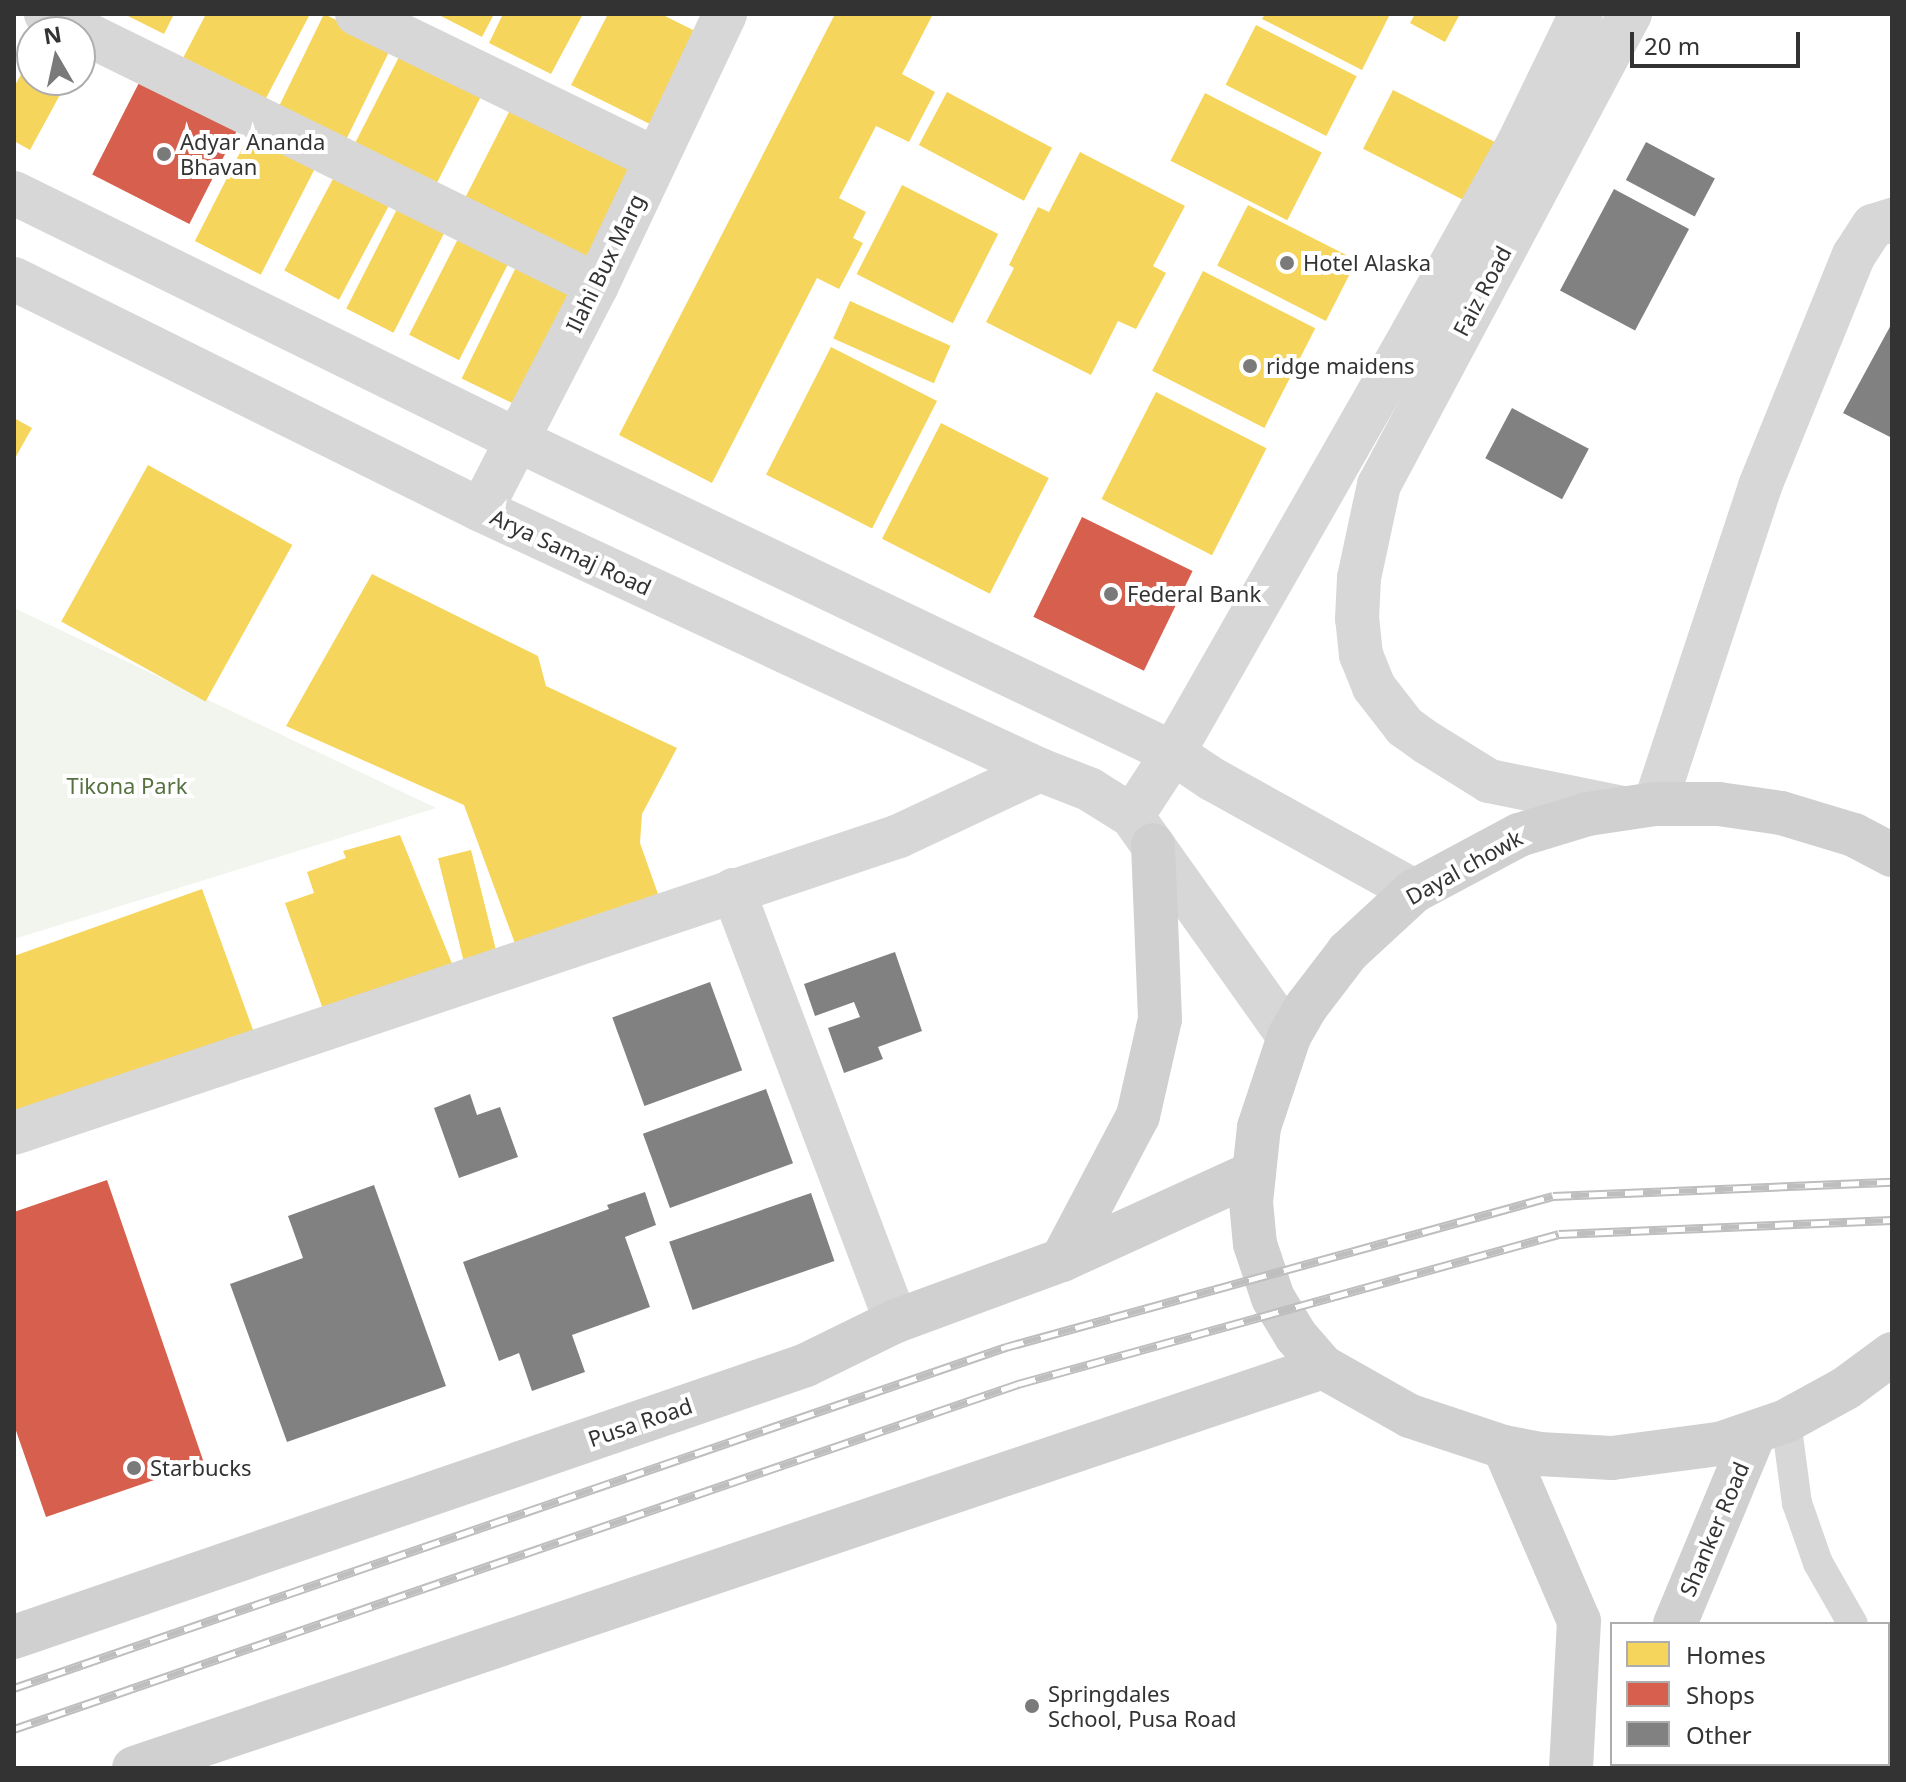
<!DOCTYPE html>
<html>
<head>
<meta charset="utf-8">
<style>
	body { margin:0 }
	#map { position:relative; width:1906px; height:1782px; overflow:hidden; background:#fff; font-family:"Noto Sans",sans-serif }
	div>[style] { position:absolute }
	.green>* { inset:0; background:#f1f5ed }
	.homes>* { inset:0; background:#f6d55c; transform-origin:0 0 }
	.shops>* { inset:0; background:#d6604d; transform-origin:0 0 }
	.building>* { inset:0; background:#818181; transform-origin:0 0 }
	.service>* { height:30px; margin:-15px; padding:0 15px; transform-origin:15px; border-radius:15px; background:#d7d7d7 }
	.pedestrian>* { height:44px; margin:-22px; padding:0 22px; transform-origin:22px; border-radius:22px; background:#d7d7d7 }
	.minor>* { height:44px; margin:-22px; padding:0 22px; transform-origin:22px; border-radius:22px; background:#d7d7d7 }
	.tertiary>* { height:44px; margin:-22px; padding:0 22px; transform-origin:22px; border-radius:22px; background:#d7d7d7 }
	.secondary>* { height:44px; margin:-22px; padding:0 22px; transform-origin:22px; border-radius:22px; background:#d0d0d0 }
	.rail>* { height:9px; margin-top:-4.5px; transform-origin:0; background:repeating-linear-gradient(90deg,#fff 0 18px,#bebebe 0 36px); box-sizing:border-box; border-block:2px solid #bebebe }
	.dots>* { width:22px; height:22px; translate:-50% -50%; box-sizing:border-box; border:4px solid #fff; border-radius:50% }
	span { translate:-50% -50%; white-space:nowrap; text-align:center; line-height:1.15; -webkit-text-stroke:8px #fff; paint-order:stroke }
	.poi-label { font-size:22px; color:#333 }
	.left { translate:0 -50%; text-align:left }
	.street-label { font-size:22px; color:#333 }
	.park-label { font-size:22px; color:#56703f }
	.frame { position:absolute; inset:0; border:16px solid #333; pointer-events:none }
	.legend { position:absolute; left:1610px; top:1622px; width:280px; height:144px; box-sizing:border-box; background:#fff; border:2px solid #adadad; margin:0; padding:10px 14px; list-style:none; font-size:24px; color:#333 }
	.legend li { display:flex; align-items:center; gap:16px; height:40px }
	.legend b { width:40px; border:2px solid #adadad }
	.north { position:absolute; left:16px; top:16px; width:80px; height:80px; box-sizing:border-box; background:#fff; border:2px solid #adadad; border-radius:50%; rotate:351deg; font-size:22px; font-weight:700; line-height:32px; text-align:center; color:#333 }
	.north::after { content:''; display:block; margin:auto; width:28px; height:36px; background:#7a7a7a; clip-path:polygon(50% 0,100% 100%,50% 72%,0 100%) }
	.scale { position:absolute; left:1630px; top:32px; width:170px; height:36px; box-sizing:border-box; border:4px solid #333; border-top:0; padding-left:10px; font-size:24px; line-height:28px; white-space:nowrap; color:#333; -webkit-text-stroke:6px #fff; paint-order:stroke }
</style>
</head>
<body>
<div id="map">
	<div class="green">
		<i style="clip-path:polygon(14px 608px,436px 808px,14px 939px)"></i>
	</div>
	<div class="homes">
		<i style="clip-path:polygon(124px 14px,174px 14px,164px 34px)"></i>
		<i style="clip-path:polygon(206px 14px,310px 14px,264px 102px,182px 60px)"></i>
		<i style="left:324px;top:14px;width:75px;height:107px;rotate:26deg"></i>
		<i style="clip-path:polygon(437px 14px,494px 14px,482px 37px)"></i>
		<i style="clip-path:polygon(503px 14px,583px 14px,551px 74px,489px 43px)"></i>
		<i style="clip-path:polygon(608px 14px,661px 14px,703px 35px,656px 127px,571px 85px)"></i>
		<i style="clip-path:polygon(835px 14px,933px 14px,902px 74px,935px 92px,909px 142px,876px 126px,839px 198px,866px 212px,853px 238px,863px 243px,839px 289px,817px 278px,712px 483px,619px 435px)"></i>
		<i style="clip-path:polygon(1265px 14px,1386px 14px,1389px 16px,1362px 70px,1262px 19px)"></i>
		<i style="clip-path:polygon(1415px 14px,1460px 14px,1445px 42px,1410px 23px)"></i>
		<i style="left:1256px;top:25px;width:113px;height:67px;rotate:27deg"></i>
		<i style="left:403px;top:49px;width:91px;height:122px;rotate:27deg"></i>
		<i style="clip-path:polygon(32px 55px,32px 80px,68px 80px,30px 150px,14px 141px,14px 87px)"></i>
		<i style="left:1393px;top:90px;width:127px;height:66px;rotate:27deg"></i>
		<i style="left:947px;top:92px;width:119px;height:60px;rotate:28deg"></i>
		<i style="left:1205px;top:93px;width:131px;height:76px;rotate:27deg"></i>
		<i style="left:513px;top:104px;width:147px;height:116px;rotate:27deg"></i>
		<i style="left:253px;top:127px;width:74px;height:128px;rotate:27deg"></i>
		<i style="clip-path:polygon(1080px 152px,1185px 206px,1153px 266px,1166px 273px,1136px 329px,1118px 321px,1091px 375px,986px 322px,1014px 268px,1009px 265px,1038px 207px,1049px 212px)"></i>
		<i style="left:334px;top:177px;width:62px;height:106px;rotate:28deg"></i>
		<i style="left:902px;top:185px;width:108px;height:100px;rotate:27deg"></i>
		<i style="left:1248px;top:205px;width:122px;height:68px;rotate:27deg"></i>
		<i style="left:398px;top:207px;width:53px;height:114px;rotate:27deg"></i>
		<i style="left:460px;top:235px;width:56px;height:112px;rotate:27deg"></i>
		<i style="left:516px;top:267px;width:68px;height:124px;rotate:26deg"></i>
		<i style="left:1203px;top:271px;width:126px;height:112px;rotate:27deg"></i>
		<i style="left:850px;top:301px;width:110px;height:41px;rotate:24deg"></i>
		<i style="left:831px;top:347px;width:119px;height:143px;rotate:27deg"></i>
		<i style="left:1156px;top:392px;width:124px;height:120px;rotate:27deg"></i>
		<i style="clip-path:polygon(14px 418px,32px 428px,14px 460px)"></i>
		<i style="left:941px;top:423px;width:121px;height:130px;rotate:27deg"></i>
		<i style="left:148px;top:465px;width:165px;height:179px;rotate:29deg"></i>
		<i style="clip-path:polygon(372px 574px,538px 656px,546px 686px,677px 748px,642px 814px,640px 843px,664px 911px,517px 949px,464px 805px,286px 726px)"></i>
		<i style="clip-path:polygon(400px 835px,453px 966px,324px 1012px,285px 903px,314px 893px,307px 872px,346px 858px,343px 851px)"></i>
		<i style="left:471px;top:850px;width:106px;height:34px;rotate:76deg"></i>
		<i style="clip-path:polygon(202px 889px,257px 1041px,14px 1128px,14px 956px)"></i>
	</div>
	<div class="shops">
		<i style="left:144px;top:73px;width:109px;height:114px;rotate:27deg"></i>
		<i style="left:1082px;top:517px;width:123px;height:111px;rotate:26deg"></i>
		<i style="clip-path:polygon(107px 1180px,204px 1463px,46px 1517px,14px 1425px,14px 1212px)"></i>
	</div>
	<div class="building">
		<i style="left:1646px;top:142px;width:78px;height:43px;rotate:28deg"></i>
		<i style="left:1614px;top:189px;width:85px;height:115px;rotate:28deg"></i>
		<i style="clip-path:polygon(1892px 323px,1892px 438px,1843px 413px)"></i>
		<i style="left:1512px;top:408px;width:87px;height:57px;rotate:28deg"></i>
		<i style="clip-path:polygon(895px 952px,922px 1031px,878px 1047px,883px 1059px,844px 1073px,828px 1028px,860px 1017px,854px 1002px,815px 1016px,804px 984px)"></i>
		<i style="left:710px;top:982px;width:94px;height:104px;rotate:70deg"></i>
		<i style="left:766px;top:1089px;width:79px;height:131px;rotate:70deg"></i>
		<i style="clip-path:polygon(470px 1094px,477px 1115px,500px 1107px,518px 1157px,459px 1178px,434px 1108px)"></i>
		<i style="clip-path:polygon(374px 1185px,446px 1386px,287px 1442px,230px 1284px,303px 1258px,288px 1216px)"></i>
		<i style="clip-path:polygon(645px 1192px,656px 1225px,625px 1237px,650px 1307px,572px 1335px,585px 1372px,532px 1391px,519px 1353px,499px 1361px,463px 1262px,609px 1209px,607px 1205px)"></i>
		<i style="left:811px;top:1193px;width:72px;height:150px;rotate:71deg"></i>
	</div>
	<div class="service">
		<i style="left:1786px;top:1421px;width:83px;rotate:82.4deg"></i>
		<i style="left:1797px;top:1503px;width:64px;rotate:70.7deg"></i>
		<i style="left:1818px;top:1563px;width:70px;rotate:60.2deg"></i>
		<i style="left:1888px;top:1686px;width:8px;rotate:60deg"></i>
	</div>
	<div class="pedestrian">
		<i style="left:733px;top:890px;width:461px;rotate:69.3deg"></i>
	</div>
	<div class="minor">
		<i style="left:46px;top:14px;width:614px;rotate:26.19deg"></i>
		<i style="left:357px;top:14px;width:331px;rotate:25.9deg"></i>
		<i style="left:1655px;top:804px;width:335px;rotate:-71.7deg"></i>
		<i style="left:1760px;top:486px;width:249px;rotate:-67.9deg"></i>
		<i style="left:1854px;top:255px;width:35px;rotate:-57deg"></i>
		<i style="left:1873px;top:226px;width:20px;rotate:-18deg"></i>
		<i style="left:14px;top:1133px;width:934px;rotate:-18.55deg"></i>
		<i style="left:899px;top:836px;width:156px;rotate:-25.1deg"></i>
	</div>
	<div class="tertiary">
		<i style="left:14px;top:193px;width:558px;rotate:26.15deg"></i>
		<i style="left:515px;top:439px;width:729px;rotate:25.51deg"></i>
		<i style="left:1173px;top:753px;width:47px;rotate:33.7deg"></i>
		<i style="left:1212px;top:779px;width:231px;rotate:29deg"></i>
		<i style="left:14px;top:279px;width:521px;rotate:26.32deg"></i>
		<i style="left:481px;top:510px;width:617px;rotate:24.94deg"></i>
		<i style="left:1040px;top:770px;width:53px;rotate:21.2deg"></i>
		<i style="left:1089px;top:789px;width:51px;rotate:32.1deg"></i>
		<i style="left:1132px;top:816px;width:271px;rotate:54.6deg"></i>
		<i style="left:481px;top:510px;width:253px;rotate:-62.7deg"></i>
		<i style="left:597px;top:285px;width:300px;rotate:-64.7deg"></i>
		<i style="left:1623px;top:808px;width:137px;rotate:-168.6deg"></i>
		<i style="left:1489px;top:781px;width:74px;rotate:-148.2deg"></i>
		<i style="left:1426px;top:742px;width:26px;rotate:-144deg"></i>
		<i style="left:1405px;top:727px;width:51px;rotate:-127.8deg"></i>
		<i style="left:1374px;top:687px;width:35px;rotate:-112deg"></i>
		<i style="left:1361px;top:655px;width:36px;rotate:-96deg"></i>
		<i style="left:1357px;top:619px;width:41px;rotate:-87.2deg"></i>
		<i style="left:1359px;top:578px;width:95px;rotate:-77.9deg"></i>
		<i style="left:1379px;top:485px;width:534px;rotate:-61.95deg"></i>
		<i style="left:1132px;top:816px;width:75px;rotate:-56.9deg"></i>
		<i style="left:1173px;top:753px;width:485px;rotate:-60.3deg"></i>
		<i style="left:1413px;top:332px;width:215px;rotate:-60.8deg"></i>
		<i style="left:1518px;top:144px;width:144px;rotate:-64.1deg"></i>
	</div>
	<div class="secondary">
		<i style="left:1892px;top:855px;width:43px;rotate:-152.2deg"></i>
		<i style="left:1854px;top:835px;width:76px;rotate:-163.2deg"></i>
		<i style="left:1781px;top:813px;width:63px;rotate:-171.7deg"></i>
		<i style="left:1719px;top:804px;width:64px;rotate:180deg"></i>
		<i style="left:1655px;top:804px;width:68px;rotate:171.5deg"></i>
		<i style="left:1588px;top:814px;width:72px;rotate:163.1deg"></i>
		<i style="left:1519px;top:835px;width:119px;rotate:151.9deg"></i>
		<i style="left:1414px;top:891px;width:90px;rotate:137.3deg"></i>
		<i style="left:1348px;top:952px;width:69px;rotate:127.4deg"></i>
		<i style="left:1306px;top:1007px;width:34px;rotate:120deg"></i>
		<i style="left:1289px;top:1037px;width:95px;rotate:108.4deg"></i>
		<i style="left:1259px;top:1127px;width:75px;rotate:96.1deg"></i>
		<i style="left:1251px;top:1202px;width:42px;rotate:84.6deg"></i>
		<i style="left:1255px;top:1244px;width:57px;rotate:71.6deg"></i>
		<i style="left:1273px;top:1298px;width:44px;rotate:58.8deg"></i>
		<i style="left:1296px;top:1336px;width:41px;rotate:48.9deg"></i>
		<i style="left:1323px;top:1367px;width:100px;rotate:29.4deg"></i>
		<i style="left:1410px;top:1416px;width:99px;rotate:18.3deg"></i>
		<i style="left:1504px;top:1447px;width:36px;rotate:11deg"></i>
		<i style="left:1539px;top:1454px;width:73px;rotate:3.1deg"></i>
		<i style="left:1612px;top:1458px;width:108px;rotate:-7.5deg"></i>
		<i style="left:1719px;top:1444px;width:71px;rotate:-18.9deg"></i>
		<i style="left:1786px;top:1421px;width:68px;rotate:-28.8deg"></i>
		<i style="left:1846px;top:1388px;width:57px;rotate:-36.5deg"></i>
		<i style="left:1062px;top:1260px;width:163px;rotate:-62.2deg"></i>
		<i style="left:1138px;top:1116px;width:99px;rotate:-77.2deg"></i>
		<i style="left:1160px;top:1019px;width:174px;rotate:-92.3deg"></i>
		<i style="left:1504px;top:1447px;width:189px;rotate:66.7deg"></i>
		<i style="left:1579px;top:1621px;width:147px;rotate:93.1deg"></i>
		<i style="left:1675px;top:1624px;width:206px;rotate:-67.4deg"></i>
		<i style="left:14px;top:1637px;width:837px;rotate:-18.95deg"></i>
		<i style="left:806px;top:1365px;width:100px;rotate:-26.1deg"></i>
		<i style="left:896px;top:1321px;width:177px;rotate:-20.2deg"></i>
		<i style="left:1062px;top:1260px;width:210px;rotate:-24.5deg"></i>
		<i style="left:1657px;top:1764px;width:4px;rotate:90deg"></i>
		<i style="left:134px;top:1768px;width:1255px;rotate:-18.64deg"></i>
	</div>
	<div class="rail">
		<i style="left:14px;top:1688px;width:1049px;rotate:-18.97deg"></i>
		<i style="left:1006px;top:1347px;width:567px;rotate:-15.43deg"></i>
		<i style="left:1553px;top:1196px;width:339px;rotate:-2.4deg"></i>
		<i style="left:14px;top:1729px;width:1062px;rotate:-18.96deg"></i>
		<i style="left:1018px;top:1384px;width:561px;rotate:-15.5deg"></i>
		<i style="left:1559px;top:1234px;width:333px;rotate:-2.4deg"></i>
	</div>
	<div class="dots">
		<i style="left:164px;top:154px;background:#7a7a7a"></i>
		<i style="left:1287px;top:263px;background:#7a7a7a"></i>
		<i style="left:1250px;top:366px;background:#7a7a7a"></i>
		<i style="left:1111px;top:594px;background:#7a7a7a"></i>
		<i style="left:134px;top:1468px;background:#7a7a7a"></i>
		<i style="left:1032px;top:1706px;background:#7a7a7a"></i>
	</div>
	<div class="poi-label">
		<span class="left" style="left:180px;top:154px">Adyar Ananda<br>Bhavan</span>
		<span class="left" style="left:1303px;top:263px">Hotel Alaska</span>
		<span class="left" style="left:1266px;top:366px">ridge maidens</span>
		<span class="left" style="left:1127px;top:594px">Federal Bank</span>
		<span class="left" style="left:150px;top:1468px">Starbucks</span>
		<span class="left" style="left:1048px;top:1706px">Springdales<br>School, Pusa Road</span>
	</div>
	<div class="street-label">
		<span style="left:605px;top:263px;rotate:-64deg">Ilahi Bux Marg</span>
		<span style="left:1482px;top:291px;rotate:-62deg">Faiz Road</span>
		<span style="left:571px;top:552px;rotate:25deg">Arya Samaj Road</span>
		<span style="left:1464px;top:867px;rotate:-29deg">Dayal chowk</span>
		<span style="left:640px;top:1422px;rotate:-19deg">Pusa Road</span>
		<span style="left:1714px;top:1529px;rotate:-67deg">Shanker Road</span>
	</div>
	<div class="park-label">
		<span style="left:127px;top:786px">Tikona Park</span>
	</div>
	<div class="frame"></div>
	<ul class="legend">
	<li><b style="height:22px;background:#f6d55c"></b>Homes</li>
	<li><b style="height:22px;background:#d6604d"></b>Shops</li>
	<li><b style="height:22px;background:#818181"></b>Other</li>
	</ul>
	<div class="north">N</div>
	<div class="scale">20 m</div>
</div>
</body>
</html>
